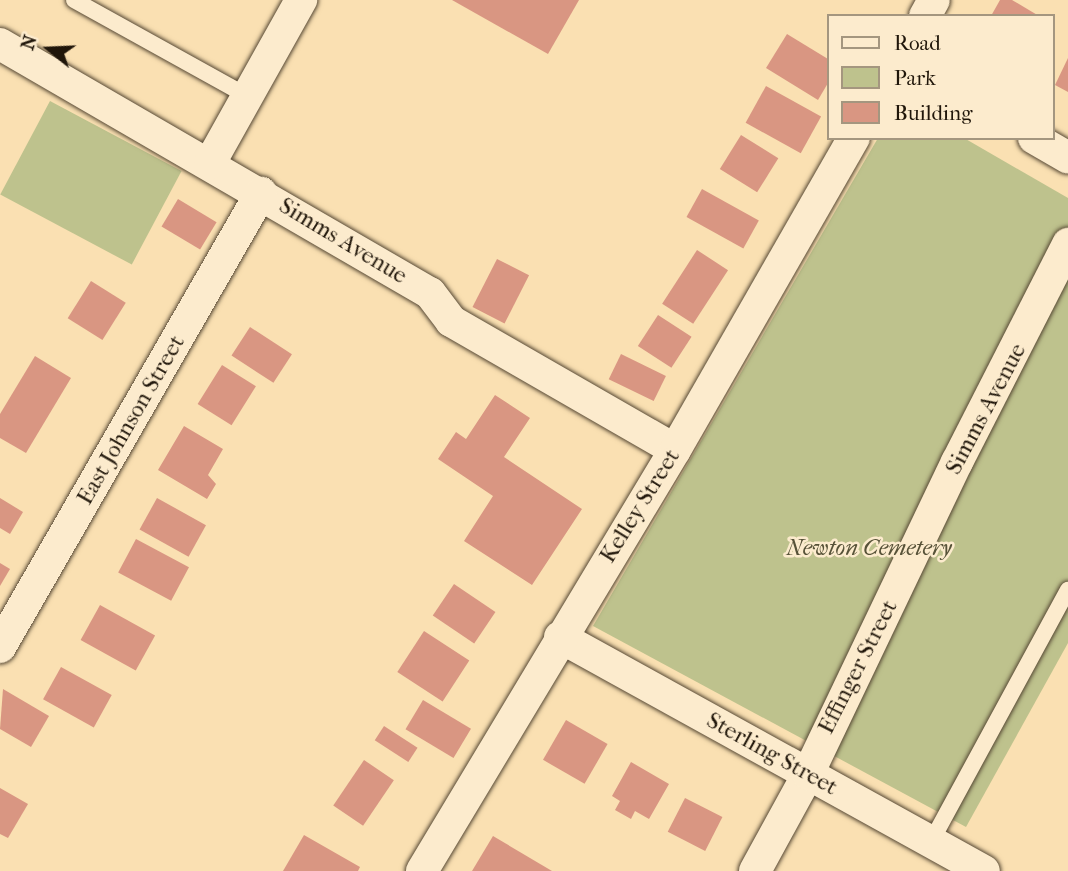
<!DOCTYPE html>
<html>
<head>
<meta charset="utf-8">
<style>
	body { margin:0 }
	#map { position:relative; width:1068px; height:871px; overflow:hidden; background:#fae0b2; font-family:"IM FELL French Canon",serif }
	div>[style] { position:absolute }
	.green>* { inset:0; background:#bec28d; transform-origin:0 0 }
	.building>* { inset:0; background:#d99682; transform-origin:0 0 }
	.roads { filter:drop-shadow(0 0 2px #564834) drop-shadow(0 0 2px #564834) }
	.service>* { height:16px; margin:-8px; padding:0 8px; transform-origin:8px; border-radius:8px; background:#fcebcd }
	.minor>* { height:32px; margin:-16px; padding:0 16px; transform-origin:16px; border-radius:16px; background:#fcebcd }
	span { translate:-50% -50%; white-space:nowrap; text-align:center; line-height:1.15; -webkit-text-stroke:5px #fcebcd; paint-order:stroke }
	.street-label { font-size:23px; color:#20160a }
	.park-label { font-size:23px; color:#575238; font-style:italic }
	.legend { position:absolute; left:827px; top:14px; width:228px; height:126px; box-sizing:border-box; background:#fcebcd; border:2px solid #a4967f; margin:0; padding:9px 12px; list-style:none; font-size:21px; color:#20160a }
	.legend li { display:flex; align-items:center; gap:14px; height:35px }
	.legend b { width:35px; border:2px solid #a4967f }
	.north { position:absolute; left:14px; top:14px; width:70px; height:70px; -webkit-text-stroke:5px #fcebcd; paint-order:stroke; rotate:288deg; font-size:19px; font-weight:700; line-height:28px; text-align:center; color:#20160a }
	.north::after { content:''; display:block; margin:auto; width:24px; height:32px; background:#20160a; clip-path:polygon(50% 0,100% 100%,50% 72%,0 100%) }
</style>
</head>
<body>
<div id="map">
	<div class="green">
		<i style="left:50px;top:101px;width:149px;height:106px;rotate:28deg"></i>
		<i style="clip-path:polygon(878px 138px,964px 138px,1068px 198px,1068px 643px,966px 827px,593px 626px)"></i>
	</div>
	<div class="building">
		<i style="clip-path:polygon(452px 0,579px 0,548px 54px)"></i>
		<i style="clip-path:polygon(1000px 0,1012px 0,1039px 16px,991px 16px)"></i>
		<i style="clip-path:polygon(787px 34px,828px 59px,828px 83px,818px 100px,766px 68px)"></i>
		<i style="clip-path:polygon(1068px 58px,1068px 92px,1055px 85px)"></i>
		<i style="left:766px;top:86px;width:63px;height:42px;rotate:29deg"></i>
		<i style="left:741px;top:135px;width:44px;height:40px;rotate:32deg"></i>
		<i style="left:702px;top:189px;width:65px;height:32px;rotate:29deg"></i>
		<i style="left:178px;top:199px;width:45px;height:32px;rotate:31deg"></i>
		<i style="left:697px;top:250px;width:37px;height:64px;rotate:33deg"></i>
		<i style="left:497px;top:259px;width:36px;height:54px;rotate:27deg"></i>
		<i style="left:91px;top:281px;width:41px;height:44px;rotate:32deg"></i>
		<i style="left:658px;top:315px;width:40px;height:37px;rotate:33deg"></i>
		<i style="left:250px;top:327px;width:50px;height:34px;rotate:33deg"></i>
		<i style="left:621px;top:354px;width:50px;height:28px;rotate:26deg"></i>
		<i style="clip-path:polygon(35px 356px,71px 378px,26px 453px,0 438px,0 414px)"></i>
		<i style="left:222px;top:365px;width:40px;height:46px;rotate:32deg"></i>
		<i style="clip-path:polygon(495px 395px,530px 418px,504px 457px,582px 509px,532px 585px,464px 541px,493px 496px,438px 459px,456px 432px,466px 439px)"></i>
		<i style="clip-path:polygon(184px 426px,223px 449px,208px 475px,216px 484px,207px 499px,158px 470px)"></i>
		<i style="clip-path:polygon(0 498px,23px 512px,10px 534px,0 528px)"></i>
		<i style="left:157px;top:498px;width:56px;height:36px;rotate:29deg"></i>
		<i style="left:136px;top:539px;width:60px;height:38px;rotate:28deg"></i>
		<i style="clip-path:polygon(0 563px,10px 569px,0 586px)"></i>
		<i style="left:454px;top:584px;width:50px;height:38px;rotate:34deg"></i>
		<i style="left:100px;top:605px;width:63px;height:40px;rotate:29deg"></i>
		<i style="left:424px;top:631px;width:54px;height:49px;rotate:33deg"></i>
		<i style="left:61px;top:667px;width:58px;height:37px;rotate:29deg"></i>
		<i style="clip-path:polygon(3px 689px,49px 716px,31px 747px,0 729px)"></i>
		<i style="left:423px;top:700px;width:56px;height:34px;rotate:31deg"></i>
		<i style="left:566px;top:720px;width:48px;height:46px;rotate:30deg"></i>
		<i style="left:384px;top:726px;width:40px;height:17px;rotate:33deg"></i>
		<i style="left:364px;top:760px;width:36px;height:55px;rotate:34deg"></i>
		<i style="clip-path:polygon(631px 762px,669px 784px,649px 819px,635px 811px,631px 819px,615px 810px,620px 801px,612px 796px)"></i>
		<i style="clip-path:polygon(0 788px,28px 804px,8px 838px,0 834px)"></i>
		<i style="left:685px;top:798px;width:42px;height:38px;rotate:27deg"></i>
		<i style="clip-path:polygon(304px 835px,360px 867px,358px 871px,283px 871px)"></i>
		<i style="clip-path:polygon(493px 836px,552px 871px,472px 871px)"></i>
	</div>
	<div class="roads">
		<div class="service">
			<i style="left:74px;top:0;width:198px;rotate:29deg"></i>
			<i style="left:931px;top:842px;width:287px;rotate:-61.5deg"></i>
		</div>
		<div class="minor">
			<i style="left:925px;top:16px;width:18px;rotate:-61deg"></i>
			<i style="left:0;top:44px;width:497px;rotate:30.1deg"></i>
			<i style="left:430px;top:293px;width:35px;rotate:53deg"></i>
			<i style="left:451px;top:321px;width:258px;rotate:29.9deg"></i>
			<i style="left:1034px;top:138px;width:39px;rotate:30deg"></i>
			<i style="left:210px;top:163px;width:187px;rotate:-60.8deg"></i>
			<i style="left:560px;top:637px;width:484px;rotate:28.9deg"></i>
			<i style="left:0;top:647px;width:524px;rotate:-60.11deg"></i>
			<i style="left:422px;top:871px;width:491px;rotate:-59deg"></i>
			<i style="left:675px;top:450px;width:360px;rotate:-60.2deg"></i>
			<i style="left:755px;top:871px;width:111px;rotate:-61.3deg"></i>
			<i style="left:808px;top:774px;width:346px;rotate:-64.5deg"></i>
			<i style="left:957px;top:462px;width:245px;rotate:-63deg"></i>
		</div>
	</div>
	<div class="street-label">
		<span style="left:343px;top:241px;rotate:31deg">Simms Avenue</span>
		<span style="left:986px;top:409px;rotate:-62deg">Simms Avenue</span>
		<span style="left:131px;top:420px;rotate:-60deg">East Johnson Street</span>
		<span style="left:640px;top:506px;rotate:-58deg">Kelley Street</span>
		<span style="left:858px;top:667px;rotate:-63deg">Effinger Street</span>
		<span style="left:772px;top:754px;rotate:29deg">Sterling Street</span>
	</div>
	<div class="park-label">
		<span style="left:869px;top:548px">Newton Cemetery</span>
	</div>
	<ul class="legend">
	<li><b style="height:9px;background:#fcebcd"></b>Road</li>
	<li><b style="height:19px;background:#bec28d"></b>Park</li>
	<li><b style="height:19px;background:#d99682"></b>Building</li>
	</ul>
	<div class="north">N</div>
</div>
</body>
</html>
